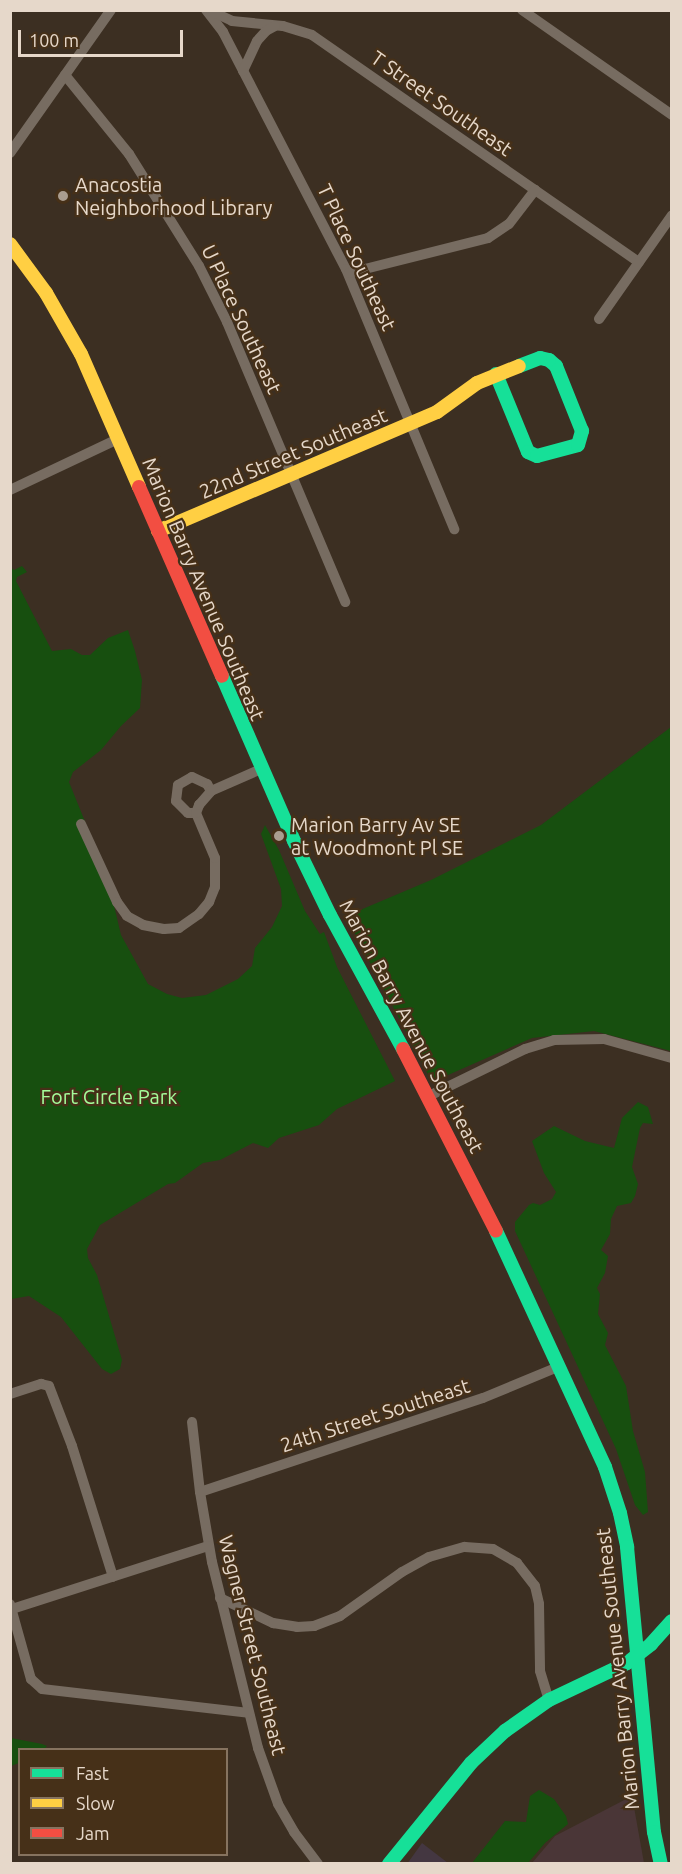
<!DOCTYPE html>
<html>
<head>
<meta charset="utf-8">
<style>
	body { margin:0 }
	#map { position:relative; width:682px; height:1874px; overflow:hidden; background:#3c2f22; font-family:Ubuntu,sans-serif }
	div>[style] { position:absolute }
	.commercial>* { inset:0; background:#4a3637 }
	.education>* { inset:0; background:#443741 }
	.green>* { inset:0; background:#174f0f }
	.street>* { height:10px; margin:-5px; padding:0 5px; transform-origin:5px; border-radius:5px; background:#776c61 }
	.fast>* { height:14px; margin:-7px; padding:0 7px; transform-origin:7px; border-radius:7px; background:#16e098 }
	.slow>* { height:14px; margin:-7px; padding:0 7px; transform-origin:7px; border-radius:7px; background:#ffcf43 }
	.jam>* { height:14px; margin:-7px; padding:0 7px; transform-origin:7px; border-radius:7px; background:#f24e42 }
	.dots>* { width:16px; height:16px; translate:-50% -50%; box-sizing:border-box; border:3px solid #463018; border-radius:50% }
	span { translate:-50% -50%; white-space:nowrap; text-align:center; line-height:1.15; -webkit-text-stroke:4.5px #463018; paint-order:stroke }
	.street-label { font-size:20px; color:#e6d8ca }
	.poi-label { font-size:20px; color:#e6d8ca }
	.left { translate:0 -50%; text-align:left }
	.park-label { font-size:20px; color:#a4fc9a }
	.frame { position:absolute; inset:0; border:12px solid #e6d8ca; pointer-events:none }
	.legend { position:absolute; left:18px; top:1748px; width:210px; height:108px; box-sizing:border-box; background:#463018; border:2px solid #86735f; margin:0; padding:8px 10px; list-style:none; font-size:18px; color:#e6d8ca }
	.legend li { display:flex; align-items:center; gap:12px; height:30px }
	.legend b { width:30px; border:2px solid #86735f }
	.scale { position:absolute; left:18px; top:30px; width:165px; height:27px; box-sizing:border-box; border:3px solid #e6d8ca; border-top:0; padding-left:8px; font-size:18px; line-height:21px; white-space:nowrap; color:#e6d8ca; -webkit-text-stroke:4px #463018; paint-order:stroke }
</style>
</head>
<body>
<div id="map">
	<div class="commercial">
		<i style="clip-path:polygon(632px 1796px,644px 1863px,532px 1863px,555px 1836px)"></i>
	</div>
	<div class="education">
		<i style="clip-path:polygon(422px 1843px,448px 1863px,407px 1864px)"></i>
	</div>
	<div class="green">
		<i style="clip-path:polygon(22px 566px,27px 572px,17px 577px,16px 581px,52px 651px,71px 649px,82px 655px,90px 655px,108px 638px,128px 630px,135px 651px,142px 680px,140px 708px,121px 726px,101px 750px,73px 772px,69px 782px,107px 876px,121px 935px,148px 984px,167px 994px,182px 998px,206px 995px,238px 979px,252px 966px,255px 948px,272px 927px,282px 906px,281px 889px,261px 834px,265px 825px,279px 850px,305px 911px,320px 934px,324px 932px,337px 967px,395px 1081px,337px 1109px,319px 1125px,279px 1138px,268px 1148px,253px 1143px,220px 1160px,203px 1163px,175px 1183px,168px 1184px,100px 1225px,87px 1249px,88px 1258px,97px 1275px,122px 1360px,120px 1369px,111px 1374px,102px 1369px,61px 1317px,29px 1296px,11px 1299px,10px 567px,14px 570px)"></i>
		<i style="clip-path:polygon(671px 727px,671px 1051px,594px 1031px,532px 1038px,432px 1082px,346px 916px,431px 880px,541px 825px)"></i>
		<i style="clip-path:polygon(638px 1102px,648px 1107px,653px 1124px,643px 1123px,640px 1128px,632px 1167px,638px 1184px,635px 1196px,631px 1203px,617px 1206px,611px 1219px,610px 1234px,601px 1250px,608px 1256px,605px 1273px,597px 1288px,600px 1294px,598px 1314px,608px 1333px,605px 1345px,626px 1386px,633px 1431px,645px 1472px,648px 1512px,643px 1515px,635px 1505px,616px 1449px,515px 1231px,515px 1222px,529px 1205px,533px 1203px,540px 1205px,552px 1199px,556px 1192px,544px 1173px,532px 1141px,554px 1126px,585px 1141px,614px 1148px,622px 1118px)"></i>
		<i style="clip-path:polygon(11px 1738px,42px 1744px,47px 1746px,44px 1749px,20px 1750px,19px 1763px,11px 1766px)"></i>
		<i style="clip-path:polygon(539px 1790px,554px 1799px,566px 1816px,568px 1824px,545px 1843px,528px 1863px,472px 1863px,505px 1821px,526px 1822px,530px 1796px)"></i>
	</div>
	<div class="street">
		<i style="left:206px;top:10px;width:28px;rotate:52deg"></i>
		<i style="left:223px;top:32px;width:267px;rotate:62.6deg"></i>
		<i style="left:346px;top:269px;width:282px;rotate:67.4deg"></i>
		<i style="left:522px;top:10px;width:183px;rotate:35deg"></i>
		<i style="left:211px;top:11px;width:23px;rotate:25deg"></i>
		<i style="left:232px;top:21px;width:51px;rotate:5.6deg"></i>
		<i style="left:283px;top:26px;width:30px;rotate:17deg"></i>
		<i style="left:312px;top:35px;width:398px;rotate:34.8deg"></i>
		<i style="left:243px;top:71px;width:33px;rotate:-65deg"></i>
		<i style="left:257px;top:41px;width:13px;rotate:-48deg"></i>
		<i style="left:266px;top:31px;width:10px;rotate:-29deg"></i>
		<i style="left:65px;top:75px;width:102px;rotate:51deg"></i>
		<i style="left:129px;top:154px;width:132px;rotate:58deg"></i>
		<i style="left:199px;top:266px;width:63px;rotate:63.4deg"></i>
		<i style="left:227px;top:322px;width:304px;rotate:67.1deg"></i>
		<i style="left:10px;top:153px;width:175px;rotate:-54.8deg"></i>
		<i style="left:349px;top:273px;width:143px;rotate:-14.1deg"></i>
		<i style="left:488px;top:238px;width:25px;rotate:-34deg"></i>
		<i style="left:509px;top:224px;width:43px;rotate:-52.6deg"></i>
		<i style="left:599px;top:319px;width:127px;rotate:-54.9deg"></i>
		<i style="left:10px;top:490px;width:119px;rotate:-25.3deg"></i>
		<i style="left:196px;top:813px;width:8px;rotate:180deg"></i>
		<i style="left:188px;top:813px;width:17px;rotate:-135deg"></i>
		<i style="left:176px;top:801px;width:16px;rotate:-83deg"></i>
		<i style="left:178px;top:785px;width:16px;rotate:-30deg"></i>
		<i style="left:192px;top:777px;width:17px;rotate:25deg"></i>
		<i style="left:207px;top:784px;width:8px;rotate:60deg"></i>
		<i style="left:81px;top:824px;width:86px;rotate:65.2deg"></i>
		<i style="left:117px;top:902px;width:17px;rotate:54deg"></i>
		<i style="left:127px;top:916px;width:18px;rotate:29deg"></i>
		<i style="left:143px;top:925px;width:21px;rotate:11deg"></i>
		<i style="left:164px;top:929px;width:15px;rotate:-4deg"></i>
		<i style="left:179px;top:928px;width:24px;rotate:-35deg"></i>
		<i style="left:199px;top:914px;width:16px;rotate:-50deg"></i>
		<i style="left:209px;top:902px;width:16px;rotate:-68deg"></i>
		<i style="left:215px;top:887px;width:29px;rotate:-90deg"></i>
		<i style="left:215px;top:858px;width:49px;rotate:-112.9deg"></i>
		<i style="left:196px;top:813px;width:9px;rotate:-69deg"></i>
		<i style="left:199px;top:805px;width:18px;rotate:-49deg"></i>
		<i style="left:211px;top:791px;width:55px;rotate:-23.7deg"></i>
		<i style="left:429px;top:1096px;width:107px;rotate:-26.1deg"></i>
		<i style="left:525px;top:1049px;width:30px;rotate:-17deg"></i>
		<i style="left:554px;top:1040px;width:50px;rotate:-1.1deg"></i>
		<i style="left:604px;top:1039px;width:71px;rotate:15.6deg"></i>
		<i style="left:10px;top:1394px;width:33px;rotate:-18deg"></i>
		<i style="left:41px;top:1384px;width:8px;rotate:14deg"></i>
		<i style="left:49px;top:1386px;width:64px;rotate:69deg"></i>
		<i style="left:72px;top:1446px;width:137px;rotate:72.6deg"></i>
		<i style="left:192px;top:1422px;width:70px;rotate:83.5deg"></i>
		<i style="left:200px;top:1492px;width:71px;rotate:80.3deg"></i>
		<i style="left:212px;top:1562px;width:192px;rotate:76.1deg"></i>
		<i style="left:258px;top:1748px;width:59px;rotate:70.3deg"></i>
		<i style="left:278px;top:1804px;width:32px;rotate:60deg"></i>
		<i style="left:294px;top:1832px;width:40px;rotate:53deg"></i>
		<i style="left:200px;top:1492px;width:298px;rotate:-18.4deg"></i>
		<i style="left:483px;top:1398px;width:81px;rotate:-22.5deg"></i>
		<i style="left:220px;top:1598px;width:59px;rotate:25.3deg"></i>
		<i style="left:273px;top:1623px;width:24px;rotate:9deg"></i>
		<i style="left:297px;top:1627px;width:17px;rotate:-3deg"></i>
		<i style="left:314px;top:1626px;width:28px;rotate:-21deg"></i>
		<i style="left:340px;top:1616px;width:76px;rotate:-35.4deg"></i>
		<i style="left:402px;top:1572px;width:31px;rotate:-29deg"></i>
		<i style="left:429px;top:1557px;width:37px;rotate:-16deg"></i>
		<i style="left:465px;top:1547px;width:28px;rotate:4deg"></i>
		<i style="left:493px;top:1549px;width:28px;rotate:30deg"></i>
		<i style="left:517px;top:1563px;width:29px;rotate:52deg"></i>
		<i style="left:535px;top:1586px;width:18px;rotate:77deg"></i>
		<i style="left:539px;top:1604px;width:67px;rotate:89.1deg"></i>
		<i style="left:540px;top:1671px;width:30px;rotate:73deg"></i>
		<i style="left:10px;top:1604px;width:78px;rotate:74.4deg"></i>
		<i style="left:31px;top:1679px;width:15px;rotate:42deg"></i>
		<i style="left:42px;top:1689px;width:208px;rotate:6.6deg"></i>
		<i style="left:12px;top:1609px;width:206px;rotate:-17.8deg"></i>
	</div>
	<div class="fast">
		<i style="left:496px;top:374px;width:84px;rotate:67.7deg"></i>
		<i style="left:528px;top:452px;width:10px;rotate:24deg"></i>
		<i style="left:537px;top:456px;width:42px;rotate:-15deg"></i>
		<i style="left:578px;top:445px;width:15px;rotate:-74deg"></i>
		<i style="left:582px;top:431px;width:70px;rotate:-111.8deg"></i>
		<i style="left:556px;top:366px;width:9px;rotate:-139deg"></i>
		<i style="left:549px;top:360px;width:9px;rotate:-167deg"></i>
		<i style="left:540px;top:358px;width:22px;rotate:159deg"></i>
		<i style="left:222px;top:676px;width:180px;rotate:66.4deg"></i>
		<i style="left:294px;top:841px;width:82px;rotate:64.1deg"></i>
		<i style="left:330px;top:915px;width:153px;rotate:61.4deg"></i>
		<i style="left:496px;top:1231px;width:260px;rotate:65.2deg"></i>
		<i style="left:605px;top:1467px;width:48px;rotate:71.9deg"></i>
		<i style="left:620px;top:1513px;width:35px;rotate:78deg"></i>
		<i style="left:627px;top:1547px;width:286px;rotate:84.6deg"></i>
		<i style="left:654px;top:1832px;width:33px;rotate:78deg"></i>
		<i style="left:389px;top:1864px;width:130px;rotate:-50.9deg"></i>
		<i style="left:471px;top:1763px;width:47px;rotate:-43.3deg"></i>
		<i style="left:505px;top:1731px;width:54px;rotate:-35.2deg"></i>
		<i style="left:549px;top:1700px;width:86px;rotate:-25.4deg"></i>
		<i style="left:627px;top:1663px;width:31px;rotate:-38deg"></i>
		<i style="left:651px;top:1644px;width:31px;rotate:-48deg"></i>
	</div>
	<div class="slow">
		<i style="left:10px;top:244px;width:61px;rotate:53.7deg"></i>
		<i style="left:46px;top:293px;width:70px;rotate:60.2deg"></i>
		<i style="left:81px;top:354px;width:145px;rotate:66.4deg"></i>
		<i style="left:158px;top:531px;width:303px;rotate:-23.1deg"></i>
		<i style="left:437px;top:412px;width:49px;rotate:-35.9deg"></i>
		<i style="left:477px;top:383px;width:45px;rotate:-22deg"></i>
	</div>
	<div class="jam">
		<i style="left:139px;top:487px;width:206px;rotate:66.3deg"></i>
		<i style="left:403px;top:1049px;width:204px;rotate:62.9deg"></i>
	</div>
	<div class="dots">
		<i style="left:63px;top:196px;background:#aa9d8f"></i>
		<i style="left:279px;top:836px;background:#aa9d8f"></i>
	</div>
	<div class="street-label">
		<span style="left:442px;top:103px;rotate:35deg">T Street Southeast</span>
		<span style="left:357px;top:257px;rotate:65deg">T Place Southeast</span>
		<span style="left:242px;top:319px;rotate:65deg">U Place Southeast</span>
		<span style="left:293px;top:453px;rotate:-23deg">22nd Street Southeast</span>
		<span style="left:204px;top:589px;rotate:67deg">Marion Barry Avenue Southeast</span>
		<span style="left:412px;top:1026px;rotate:62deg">Marion Barry Avenue Southeast</span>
		<span style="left:375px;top:1415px;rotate:-18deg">24th Street Southeast</span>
		<span style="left:253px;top:1645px;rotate:76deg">Wagner Street Southeast</span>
		<span style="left:617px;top:1669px;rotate:-96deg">Marion Barry Avenue Southeast</span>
	</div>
	<div class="poi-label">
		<span class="left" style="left:75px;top:196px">Anacostia<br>Neighborhood Library</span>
		<span class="left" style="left:291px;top:836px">Marion Barry Av SE<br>at Woodmont Pl SE</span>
	</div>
	<div class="park-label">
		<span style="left:109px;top:1096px">Fort Circle Park</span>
	</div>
	<div class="frame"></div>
	<ul class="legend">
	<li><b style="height:8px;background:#16e098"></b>Fast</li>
	<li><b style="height:8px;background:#ffcf43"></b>Slow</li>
	<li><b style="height:8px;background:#f24e42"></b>Jam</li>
	</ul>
	<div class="scale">100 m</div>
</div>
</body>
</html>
